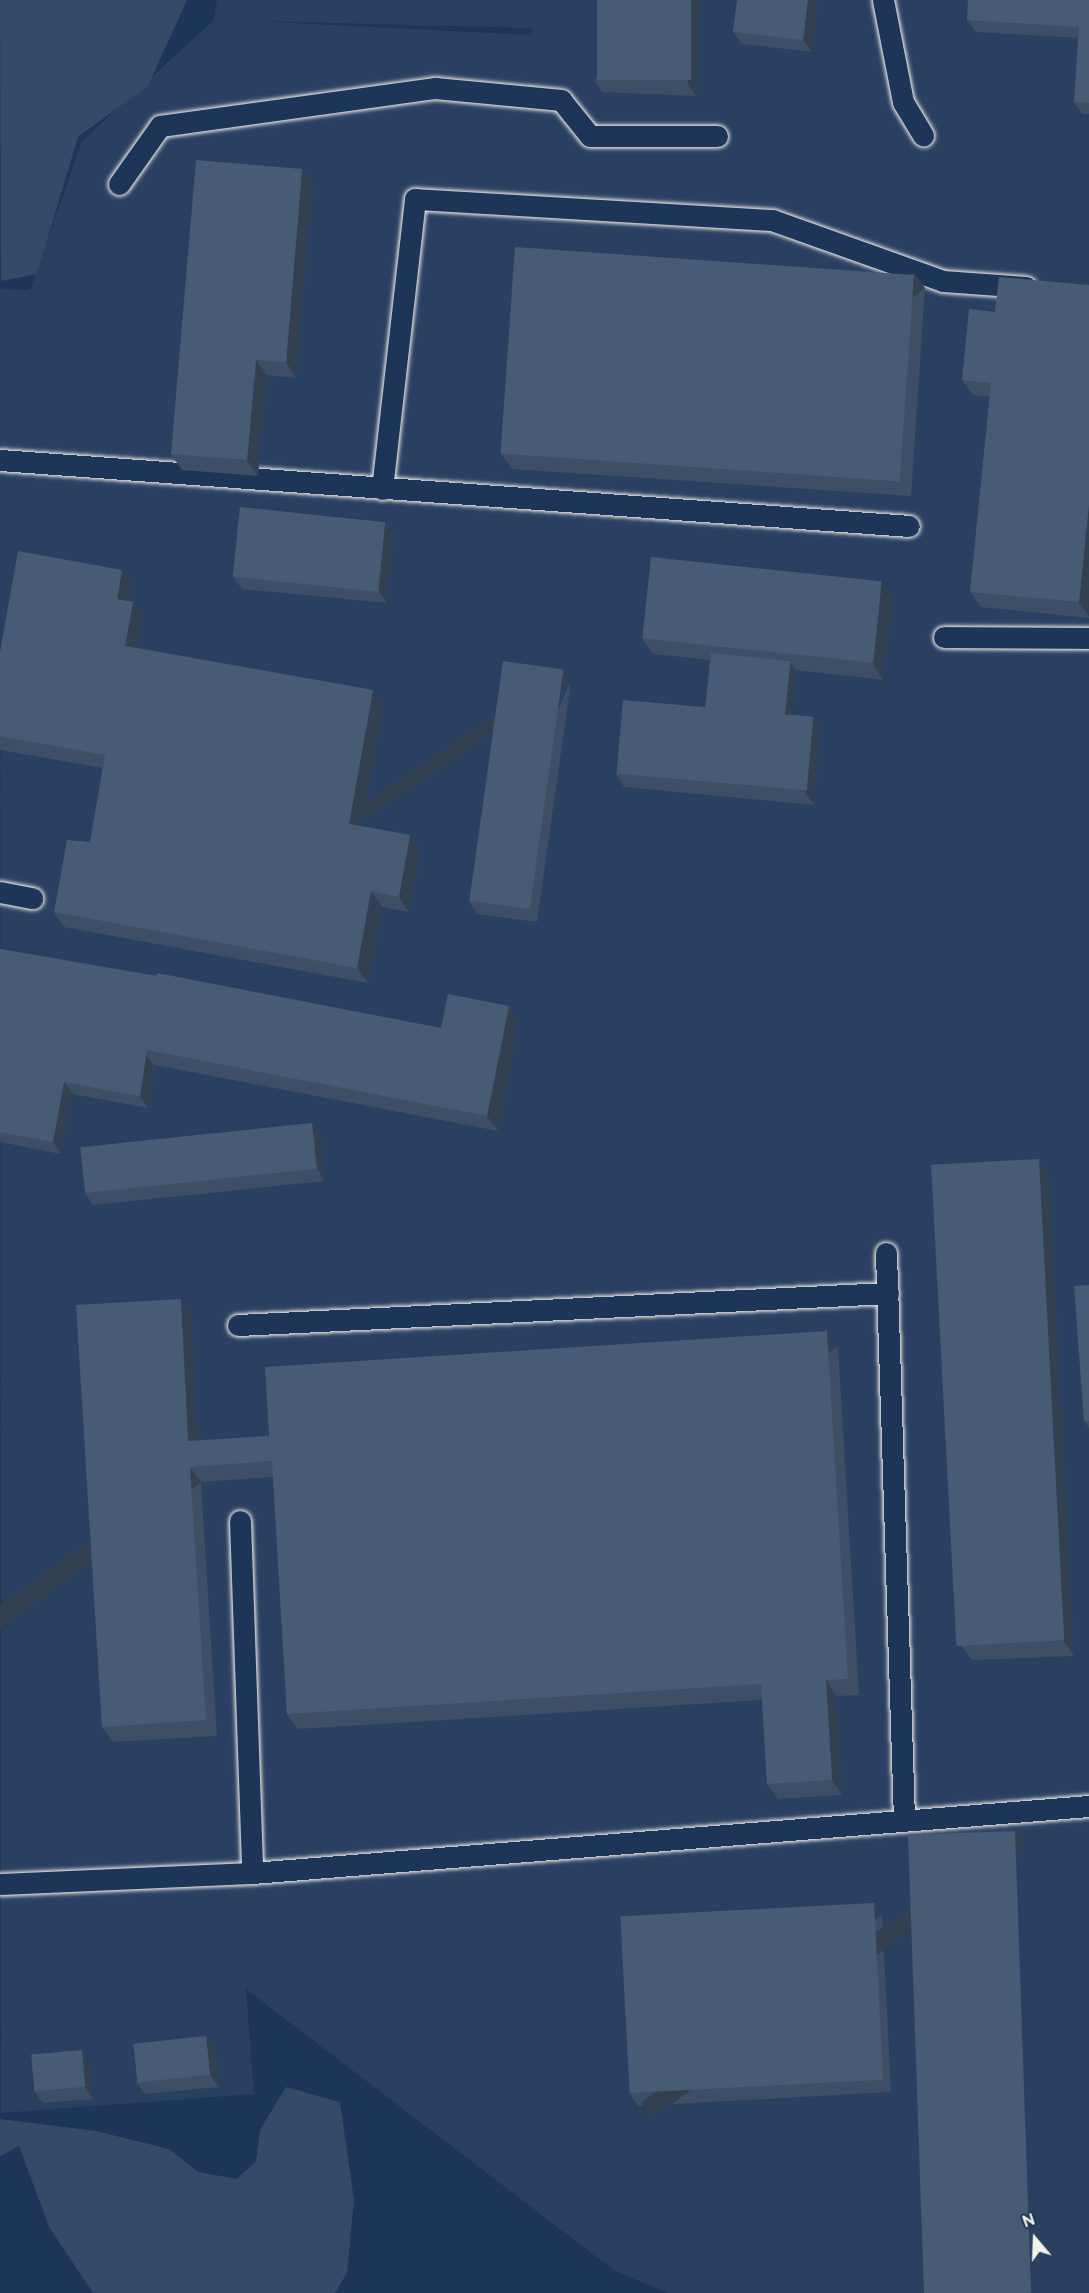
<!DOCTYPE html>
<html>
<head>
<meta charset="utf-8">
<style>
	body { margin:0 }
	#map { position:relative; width:1089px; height:2293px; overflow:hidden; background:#1d3557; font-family:"Balsamiq Sans",sans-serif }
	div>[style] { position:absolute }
	.built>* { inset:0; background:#2a4060 }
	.green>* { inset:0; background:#354a67 }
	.roads { filter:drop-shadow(0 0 2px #f4f1e8) drop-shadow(0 0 2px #f4f1e8) }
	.service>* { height:21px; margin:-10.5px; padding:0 10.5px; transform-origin:10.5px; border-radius:10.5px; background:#1d3557 }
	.wall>* { inset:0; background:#3e4e64 }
	.shaded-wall>* { inset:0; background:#324051; transform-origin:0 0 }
	.building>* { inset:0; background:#485b74; transform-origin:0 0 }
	span { translate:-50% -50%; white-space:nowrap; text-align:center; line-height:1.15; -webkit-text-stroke:4.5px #1d3557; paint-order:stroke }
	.north { position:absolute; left:1005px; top:2209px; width:60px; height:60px; -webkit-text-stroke:4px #1d3557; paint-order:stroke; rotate:341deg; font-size:16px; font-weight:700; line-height:24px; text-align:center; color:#f4f1e8 }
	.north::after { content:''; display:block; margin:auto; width:21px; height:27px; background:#f4f1e8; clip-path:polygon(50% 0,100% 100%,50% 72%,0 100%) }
</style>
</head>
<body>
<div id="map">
	<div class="built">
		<i style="clip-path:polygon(evenodd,217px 0,1089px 0,1089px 2293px,668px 2293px,615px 2271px,246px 1989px,254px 2094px,1px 2113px,0 289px,30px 290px,82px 141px,214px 20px,217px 0,254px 21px,532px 28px,531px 35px,254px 21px)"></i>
	</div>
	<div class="green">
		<i style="clip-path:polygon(0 0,187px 0,148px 86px,78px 137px,37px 274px,1px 281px)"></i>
		<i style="clip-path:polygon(286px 2087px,340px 2102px,354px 2200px,347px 2273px,335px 2293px,93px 2293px,49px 2227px,19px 2146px,0 2156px,0 2119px,96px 2131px,169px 2149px,198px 2172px,237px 2179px,256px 2161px,260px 2130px)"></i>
	</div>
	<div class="roads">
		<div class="service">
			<i style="left:883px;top:0;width:104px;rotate:78.9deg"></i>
			<i style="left:903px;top:102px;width:39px;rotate:59deg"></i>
			<i style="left:119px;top:184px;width:71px;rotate:-54.7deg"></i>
			<i style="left:160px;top:126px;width:278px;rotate:-7.9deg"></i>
			<i style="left:435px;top:88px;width:127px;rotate:5.4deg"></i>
			<i style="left:561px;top:100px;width:46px;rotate:51.1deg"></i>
			<i style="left:590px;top:136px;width:127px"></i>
			<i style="left:0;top:460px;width:911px;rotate:4.15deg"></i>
			<i style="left:382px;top:489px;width:292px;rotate:-83.5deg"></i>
			<i style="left:415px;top:199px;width:358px;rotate:3.4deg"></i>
			<i style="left:772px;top:220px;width:182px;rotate:19.6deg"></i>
			<i style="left:943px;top:281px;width:83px;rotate:4.1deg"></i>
			<i style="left:944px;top:637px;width:145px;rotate:0.4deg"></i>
			<i style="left:0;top:892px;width:33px;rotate:11deg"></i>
			<i style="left:886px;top:1253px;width:565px;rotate:88.18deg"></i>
			<i style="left:238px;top:1325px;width:651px;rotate:-2.82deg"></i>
			<i style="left:240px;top:1521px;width:352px;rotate:88deg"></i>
			<i style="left:0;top:1884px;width:252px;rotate:-2.5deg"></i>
			<i style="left:252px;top:1873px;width:840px;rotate:-4.58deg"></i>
		</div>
	</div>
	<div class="wall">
		<i style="clip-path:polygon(700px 0,696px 96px,602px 92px,594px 80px)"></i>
		<i style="clip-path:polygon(818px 0,812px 52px,742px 44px,733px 32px)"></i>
		<i style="clip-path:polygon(1089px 0,1089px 114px,1082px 114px,1074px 102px,1078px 38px,976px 32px,967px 20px)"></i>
		<i style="clip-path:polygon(302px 169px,313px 185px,296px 378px,267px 375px,258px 476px,182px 470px,171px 454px)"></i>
		<i style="clip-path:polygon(914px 273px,925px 288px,911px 496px,512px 469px,501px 454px)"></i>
		<i style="clip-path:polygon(1089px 285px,1089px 618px,981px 607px,970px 592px,990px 397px,973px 395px,962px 380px,995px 312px)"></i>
		<i style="clip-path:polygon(394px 533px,387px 603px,242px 589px,233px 577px)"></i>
		<i style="clip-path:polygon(122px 570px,133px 585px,130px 601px,133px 602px,144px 617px,138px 648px,373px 690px,383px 705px,362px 826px,410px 835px,421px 850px,409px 912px,382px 907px,368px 983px,64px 927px,54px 912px,90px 842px,103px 768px,0 750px,0 652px)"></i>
		<i style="clip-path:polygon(893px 598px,883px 680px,796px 670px,791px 716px,813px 718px,821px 730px,814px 805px,624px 787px,616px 774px,705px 708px,710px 660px,653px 654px,642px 639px)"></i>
		<i style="clip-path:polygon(571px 681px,537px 922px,477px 914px,469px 901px)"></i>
		<i style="clip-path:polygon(0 949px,441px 1028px,519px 1021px,498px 1131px,155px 1065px,148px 1108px,73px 1094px,61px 1154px,0 1142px)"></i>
		<i style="clip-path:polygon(321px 1135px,325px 1181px,93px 1205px,85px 1193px)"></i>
		<i style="clip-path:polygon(1049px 1174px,1074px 1656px,972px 1660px,961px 1645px)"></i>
		<i style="clip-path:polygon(1089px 1285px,1089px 1428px,1084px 1421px)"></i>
		<i style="clip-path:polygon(192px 1315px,198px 1441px,269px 1436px,838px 1347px,859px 1695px,836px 1696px,842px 1795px,778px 1799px,767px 1784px,762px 1700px,298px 1729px,287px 1714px,273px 1477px,201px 1482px,217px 1736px,113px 1742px,102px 1727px)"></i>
		<i style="clip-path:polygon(874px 1903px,882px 1915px,891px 2092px,638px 2106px,630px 2094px)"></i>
		<i style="clip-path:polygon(206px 2036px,215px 2048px,219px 2087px,145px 2094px,136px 2082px)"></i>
		<i style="clip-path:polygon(90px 2062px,93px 2099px,43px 2103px,34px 2091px)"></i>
	</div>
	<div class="shaded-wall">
		<i style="clip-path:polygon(691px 0,700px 0,696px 96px,688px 84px)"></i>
		<i style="clip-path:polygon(808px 0,818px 0,812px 52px,803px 40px)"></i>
		<i style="clip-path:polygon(302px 169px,313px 185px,296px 378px,286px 362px)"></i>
		<i style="left:914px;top:273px;width:19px;height:207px;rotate:54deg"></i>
		<i style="clip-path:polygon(256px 360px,267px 375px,258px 476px,247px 460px)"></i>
		<i style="clip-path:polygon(1089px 504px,1089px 617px,1079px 602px)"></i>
		<i style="clip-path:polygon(385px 521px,394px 533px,387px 603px,379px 591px)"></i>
		<i style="clip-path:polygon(122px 570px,133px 585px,128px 614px,117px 599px)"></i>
		<i style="clip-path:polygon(882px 582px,893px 598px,883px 680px,873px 664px)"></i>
		<i style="clip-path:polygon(133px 602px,144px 617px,135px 661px,125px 646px)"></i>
		<i style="clip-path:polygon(790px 662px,796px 670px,790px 728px,784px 719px)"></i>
		<i style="left:563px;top:669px;width:14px;height:243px;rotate:56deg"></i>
		<i style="clip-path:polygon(373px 690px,383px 705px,360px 839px,349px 824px)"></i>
		<i style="clip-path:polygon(813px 718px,821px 730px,814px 805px,805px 793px)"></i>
		<i style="clip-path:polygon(410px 835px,421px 850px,409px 912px,399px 897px)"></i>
		<i style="clip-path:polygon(371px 891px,382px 907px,368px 983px,357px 968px)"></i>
		<i style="clip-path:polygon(509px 1006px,519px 1021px,498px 1131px,487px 1116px)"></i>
		<i style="clip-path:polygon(146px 1055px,153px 1064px,155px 1065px,148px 1108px,140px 1096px)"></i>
		<i style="clip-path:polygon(64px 1082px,73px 1094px,61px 1154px,53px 1142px)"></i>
		<i style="clip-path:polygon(312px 1123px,321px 1135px,325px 1181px,317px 1169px)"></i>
		<i style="clip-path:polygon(1039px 1159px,1049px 1174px,1074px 1656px,1063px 1640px)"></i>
		<i style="clip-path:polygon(181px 1299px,192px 1315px,199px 1457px,188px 1441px)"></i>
		<i style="left:827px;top:1331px;width:19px;height:349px;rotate:55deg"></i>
		<i style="left:190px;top:1467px;width:19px;height:254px;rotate:54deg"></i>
		<i style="clip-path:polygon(826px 1680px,836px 1696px,842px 1795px,832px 1780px)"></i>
		<i style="left:1015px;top:1831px;width:19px;height:462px;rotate:54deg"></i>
		<i style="left:874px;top:1903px;width:14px;height:177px;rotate:56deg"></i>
		<i style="clip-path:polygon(206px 2036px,215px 2048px,219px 2087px,210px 2075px)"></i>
		<i style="clip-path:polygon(82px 2050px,90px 2062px,93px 2099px,85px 2087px)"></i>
	</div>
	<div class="building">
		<i style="left:597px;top:0;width:94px;height:80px"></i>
		<i style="clip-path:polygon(737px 0,808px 0,803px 40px,733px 32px)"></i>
		<i style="clip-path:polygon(968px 0,1089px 0,1089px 103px,1074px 102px,1079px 27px,967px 20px)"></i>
		<i style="clip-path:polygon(196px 160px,302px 169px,286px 362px,256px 360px,247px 460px,171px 454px)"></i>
		<i style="left:515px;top:247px;width:400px;height:207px;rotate:4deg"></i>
		<i style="clip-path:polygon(999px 277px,1089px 285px,1089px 504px,1079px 602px,970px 592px,991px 383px,962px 380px,969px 309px,995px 312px)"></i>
		<i style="left:240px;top:507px;width:146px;height:70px;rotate:6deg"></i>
		<i style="clip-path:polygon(18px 551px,122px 570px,117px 599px,133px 602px,125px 646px,373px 690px,349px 824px,410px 835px,399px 897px,371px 891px,357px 968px,54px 912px,67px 840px,90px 842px,105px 755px,0 736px,0 652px)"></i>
		<i style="left:651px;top:557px;width:232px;height:82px;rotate:6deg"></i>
		<i style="left:711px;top:653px;width:80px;height:55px;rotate:6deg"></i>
		<i style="left:503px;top:661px;width:61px;height:242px;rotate:8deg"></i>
		<i style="left:623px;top:700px;width:191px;height:74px;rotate:5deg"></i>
		<i style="clip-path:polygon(0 949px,157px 976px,142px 1049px,147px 1050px,140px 1096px,64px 1082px,53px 1142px,0 1132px)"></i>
		<i style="clip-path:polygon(157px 973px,441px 1028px,448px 994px,509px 1006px,487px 1116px,142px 1049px)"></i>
		<i style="left:312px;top:1123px;width:46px;height:233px;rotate:84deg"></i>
		<i style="left:1039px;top:1159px;width:482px;height:108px;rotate:87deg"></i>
		<i style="clip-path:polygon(1089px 1285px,1089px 1421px,1084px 1421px,1074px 1286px)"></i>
		<i style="clip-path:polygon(181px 1299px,188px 1441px,269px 1436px,265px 1367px,827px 1331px,848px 1679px,826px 1680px,832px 1780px,767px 1784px,761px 1684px,287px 1714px,272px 1461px,190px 1467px,206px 1720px,102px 1727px,76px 1305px)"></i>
		<i style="left:1015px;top:1831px;width:462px;height:107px;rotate:88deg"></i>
		<i style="left:874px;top:1903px;width:177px;height:254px;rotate:87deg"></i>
		<i style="left:206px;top:2036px;width:39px;height:73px;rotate:84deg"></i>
		<i style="left:82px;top:2050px;width:37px;height:51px;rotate:85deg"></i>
	</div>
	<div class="north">N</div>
</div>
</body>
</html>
